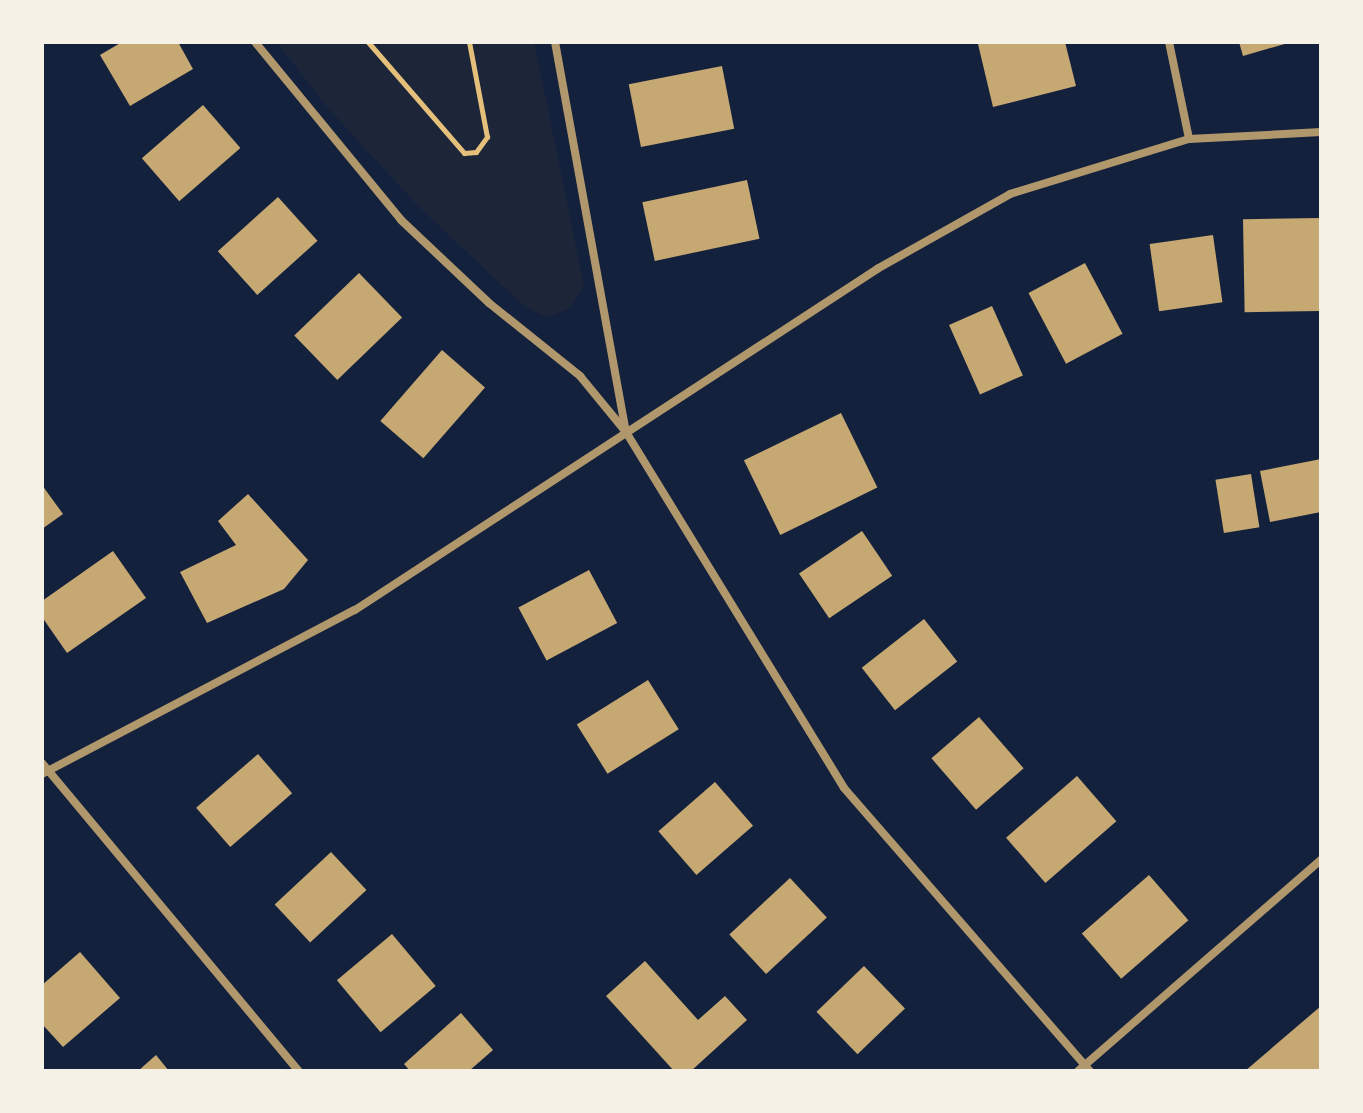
<!DOCTYPE html>
<html>
<head>
<meta charset="utf-8">
<style>
	body { margin:0 }
	#map { position:relative; width:1363px; height:1113px; overflow:hidden; background:#14213d; font-family:"PT Sans",sans-serif }
	div>[style] { position:absolute }
	.green>* { inset:0; background:#1d2539 }
	.building>* { inset:0; background:#c6a872; transform-origin:0 0 }
	.path>* { height:5px; margin:-2.5px; padding:0 2.5px; transform-origin:2.5px; border-radius:2.5px; background:#e5c07b }
	.minor>* { height:8px; margin:-4px; padding:0 4px; transform-origin:4px; border-radius:4px; background:#b1986c }
	span { translate:-50% -50%; white-space:nowrap; text-align:center; line-height:1.15; -webkit-text-stroke:6px #f6f1e7; paint-order:stroke }
	.frame { position:absolute; inset:0; border:44px solid #f6f1e7; pointer-events:none }
</style>
</head>
<body>
<div id="map">
	<div class="green">
		<i style="clip-path:polygon(277px 42px,534px 42px,584px 285px,570px 308px,547px 318px,523px 305px,419px 207px,326px 106px)"></i>
	</div>
	<div class="building">
		<i style="clip-path:polygon(122px 42px,178px 42px,193px 69px,130px 106px,100px 55px)"></i>
		<i style="clip-path:polygon(1065px 42px,1076px 86px,993px 107px,978px 44px)"></i>
		<i style="clip-path:polygon(1239px 42px,1288px 42px,1288px 43px,1243px 56px)"></i>
		<i style="left:722px;top:66px;width:64px;height:95px;rotate:79deg"></i>
		<i style="left:203px;top:105px;width:57px;height:81px;rotate:49deg"></i>
		<i style="left:747px;top:180px;width:60px;height:107px;rotate:78deg"></i>
		<i style="left:278px;top:197px;width:59px;height:81px;rotate:48deg"></i>
		<i style="left:1319px;top:218px;width:93px;height:76px;rotate:89deg"></i>
		<i style="left:1213px;top:235px;width:68px;height:64px;rotate:82deg"></i>
		<i style="left:1085px;top:263px;width:80px;height:64px;rotate:62deg"></i>
		<i style="left:359px;top:273px;width:62px;height:90px;rotate:46deg"></i>
		<i style="left:992px;top:306px;width:76px;height:47px;rotate:66deg"></i>
		<i style="left:442px;top:350px;width:57px;height:94px;rotate:41deg"></i>
		<i style="left:841px;top:413px;width:83px;height:108px;rotate:64deg"></i>
		<i style="clip-path:polygon(1321px 459px,1321px 512px,1270px 522px,1260px 471px)"></i>
		<i style="left:1251px;top:474px;width:54px;height:36px;rotate:81deg"></i>
		<i style="clip-path:polygon(42px 485px,63px 514px,42px 529px)"></i>
		<i style="clip-path:polygon(248px 494px,308px 560px,284px 589px,207px 623px,180px 572px,236px 545px,218px 521px)"></i>
		<i style="left:862px;top:531px;width:54px;height:76px;rotate:56deg"></i>
		<i style="clip-path:polygon(113px 551px,146px 598px,67px 653px,42px 617px,42px 601px)"></i>
		<i style="left:589px;top:570px;width:60px;height:80px;rotate:62deg"></i>
		<i style="left:924px;top:619px;width:54px;height:79px;rotate:52deg"></i>
		<i style="left:648px;top:680px;width:58px;height:84px;rotate:58deg"></i>
		<i style="left:979px;top:717px;width:68px;height:63px;rotate:49deg"></i>
		<i style="left:258px;top:754px;width:52px;height:82px;rotate:49deg"></i>
		<i style="left:1077px;top:776px;width:60px;height:94px;rotate:49deg"></i>
		<i style="left:715px;top:782px;width:58px;height:75px;rotate:49deg"></i>
		<i style="left:331px;top:852px;width:52px;height:77px;rotate:47deg"></i>
		<i style="left:1149px;top:875px;width:60px;height:89px;rotate:49deg"></i>
		<i style="left:790px;top:878px;width:54px;height:83px;rotate:47deg"></i>
		<i style="left:392px;top:934px;width:68px;height:72px;rotate:50deg"></i>
		<i style="clip-path:polygon(80px 952px,120px 998px,63px 1047px,42px 1024px,42px 985px)"></i>
		<i style="clip-path:polygon(645px 961px,698px 1020px,725px 996px,747px 1020px,691px 1071px,674px 1071px,606px 996px)"></i>
		<i style="left:864px;top:966px;width:59px;height:66px;rotate:46deg"></i>
		<i style="clip-path:polygon(1321px 1006px,1321px 1071px,1245px 1071px)"></i>
		<i style="clip-path:polygon(461px 1013px,493px 1050px,469px 1071px,410px 1071px,404px 1064px)"></i>
		<i style="clip-path:polygon(156px 1055px,169px 1071px,138px 1071px)"></i>
	</div>
	<div class="path">
		<i style="left:368px;top:42px;width:147px;rotate:49.1deg"></i>
		<i style="left:464px;top:153px;width:12px;rotate:-5deg"></i>
		<i style="left:476px;top:152px;width:19px;rotate:-54deg"></i>
		<i style="left:487px;top:137px;width:97px;rotate:-100.7deg"></i>
	</div>
	<div class="minor">
		<i style="left:255px;top:42px;width:230px;rotate:50.6deg"></i>
		<i style="left:401px;top:220px;width:121px;rotate:43.3deg"></i>
		<i style="left:489px;top:303px;width:117px;rotate:38.7deg"></i>
		<i style="left:580px;top:376px;width:72px;rotate:50.6deg"></i>
		<i style="left:626px;top:432px;width:417px;rotate:58.5deg"></i>
		<i style="left:844px;top:788px;width:375px;rotate:49deg"></i>
		<i style="left:555px;top:42px;width:396px;rotate:79.7deg"></i>
		<i style="left:1169px;top:42px;width:99px;rotate:78.3deg"></i>
		<i style="left:42px;top:763px;width:401px;rotate:50.2deg"></i>
		<i style="left:42px;top:774px;width:353px;rotate:-27.7deg"></i>
		<i style="left:355px;top:610px;width:624px;rotate:-33.15deg"></i>
		<i style="left:877px;top:269px;width:153px;rotate:-29.4deg"></i>
		<i style="left:1010px;top:194px;width:187px;rotate:-17.1deg"></i>
		<i style="left:1189px;top:139px;width:132px;rotate:-3deg"></i>
		<i style="left:1078px;top:1071px;width:322px;rotate:-41deg"></i>
	</div>
	<div class="frame"></div>
</div>
</body>
</html>
